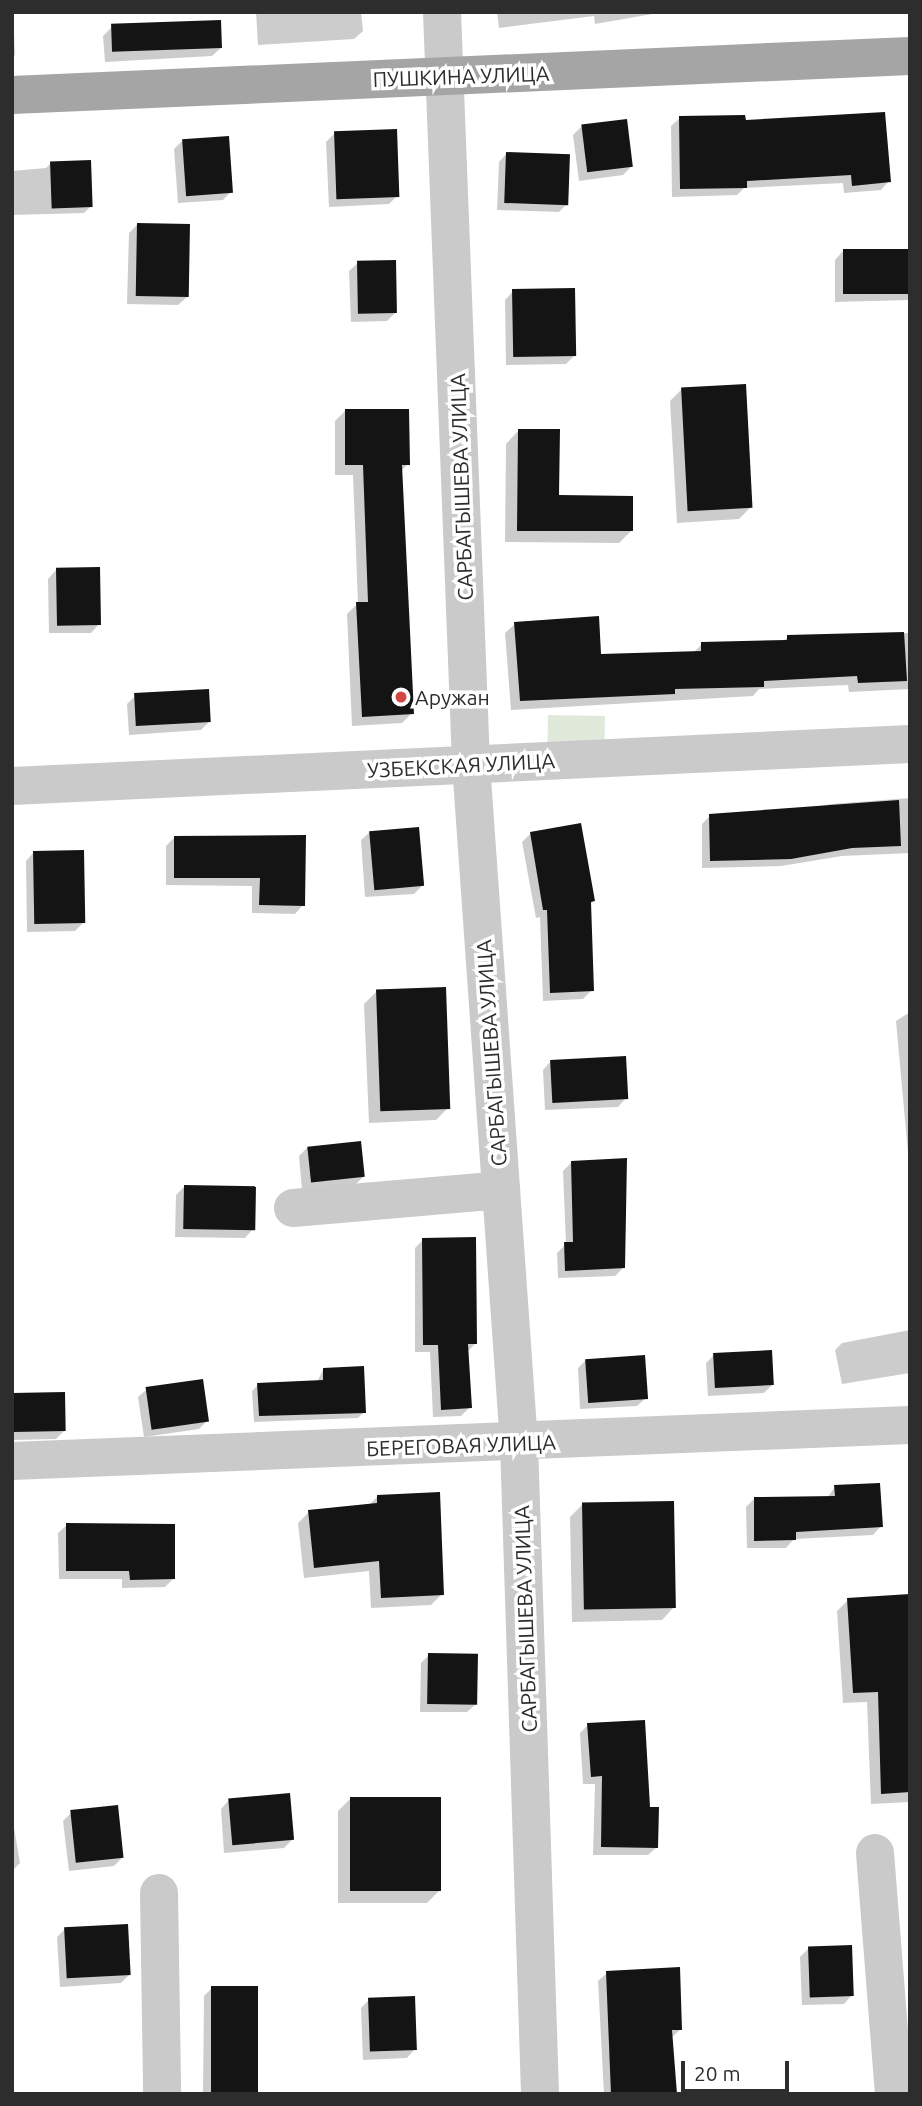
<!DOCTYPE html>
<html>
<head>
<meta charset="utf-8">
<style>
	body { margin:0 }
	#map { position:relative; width:922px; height:2106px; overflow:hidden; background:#fff; font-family:Ubuntu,sans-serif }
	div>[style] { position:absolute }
	.green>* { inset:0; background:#e1e9db; transform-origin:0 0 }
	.shadow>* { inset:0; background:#0003 }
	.building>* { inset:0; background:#141414; transform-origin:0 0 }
	.minor>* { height:38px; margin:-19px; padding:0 19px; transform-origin:19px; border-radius:19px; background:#cacaca }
	.major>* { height:38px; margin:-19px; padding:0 19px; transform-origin:19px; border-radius:19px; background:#a5a5a5 }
	.dots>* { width:19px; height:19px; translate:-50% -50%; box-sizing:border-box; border:4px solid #fff; border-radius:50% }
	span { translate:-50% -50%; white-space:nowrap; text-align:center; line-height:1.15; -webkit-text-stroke:7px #fff; paint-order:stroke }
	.street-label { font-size:21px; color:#2d2d2d }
	.poi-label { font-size:21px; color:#2d2d2d }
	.left { translate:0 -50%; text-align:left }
	.frame { position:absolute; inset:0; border:14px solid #2d2d2d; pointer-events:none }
	.scale { position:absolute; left:681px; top:2061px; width:108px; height:32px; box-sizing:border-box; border:4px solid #2d2d2d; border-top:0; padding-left:9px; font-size:21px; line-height:24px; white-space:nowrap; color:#2d2d2d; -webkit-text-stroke:5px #fff; paint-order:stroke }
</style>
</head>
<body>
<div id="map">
	<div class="green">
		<i style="left:548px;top:715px;width:57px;height:30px;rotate:1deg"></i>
	</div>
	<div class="shadow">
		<i style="clip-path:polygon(256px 12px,361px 12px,363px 31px,354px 39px,258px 45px)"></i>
		<i style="clip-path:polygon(497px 12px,664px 12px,595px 24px,594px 16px,499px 28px)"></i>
		<i style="clip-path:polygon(13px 13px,15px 55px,12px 58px,12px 13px)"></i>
		<i style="clip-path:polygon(112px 27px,221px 48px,212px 56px,105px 62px,103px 36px)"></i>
		<i style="clip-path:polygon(680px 118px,744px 122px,889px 181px,881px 190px,844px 193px,843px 183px,744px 188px,737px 195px,672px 197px,671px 126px)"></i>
		<i style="clip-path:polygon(581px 127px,631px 167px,623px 175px,579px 181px,573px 135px)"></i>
		<i style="clip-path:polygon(335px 133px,397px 196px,389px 204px,329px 207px,326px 142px)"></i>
		<i style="clip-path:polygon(182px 141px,231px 192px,223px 200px,178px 203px,174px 149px)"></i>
		<i style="clip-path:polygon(507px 153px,567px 204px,559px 212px,497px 210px,499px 162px)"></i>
		<i style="clip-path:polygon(51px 163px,91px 206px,84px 213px,12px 215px,12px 171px,46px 168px)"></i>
		<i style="clip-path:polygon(137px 225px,187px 297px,178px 305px,127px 304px,129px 233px)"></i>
		<i style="clip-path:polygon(843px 251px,910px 251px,910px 300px,835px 302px,835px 260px)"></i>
		<i style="clip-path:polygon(358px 263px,395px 313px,387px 321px,351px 322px,349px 271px)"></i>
		<i style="clip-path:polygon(513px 291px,575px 355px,566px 364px,506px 365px,505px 300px)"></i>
		<i style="clip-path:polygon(682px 389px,751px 507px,739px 519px,677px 523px,670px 401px)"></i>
		<i style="clip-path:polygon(345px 411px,408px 464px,400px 472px,412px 713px,402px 723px,352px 726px,347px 614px,358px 603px,353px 475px,335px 475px,335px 421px)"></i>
		<i style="clip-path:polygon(518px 431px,558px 497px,631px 531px,619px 543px,505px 542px,506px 444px)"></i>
		<i style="clip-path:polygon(56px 570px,99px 624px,91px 633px,49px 633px,48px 579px)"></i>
		<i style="clip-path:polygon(515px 624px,600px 656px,693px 653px,702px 644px,782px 642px,788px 637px,910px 633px,910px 689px,849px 692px,848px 685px,759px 689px,753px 696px,511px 710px,505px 633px)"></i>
		<i style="clip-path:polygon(135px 696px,209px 722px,201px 730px,129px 735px,127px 704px)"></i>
		<i style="clip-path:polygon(910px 798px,910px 853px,842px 856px,781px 866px,702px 868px,702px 824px,710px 816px,778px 814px,831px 804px)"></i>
		<i style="clip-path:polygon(370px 832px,422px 886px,414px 894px,365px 897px,361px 840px)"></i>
		<i style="clip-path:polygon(531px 833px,593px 901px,589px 905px,592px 990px,583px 999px,543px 1001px,540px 917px,536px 918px,522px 842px)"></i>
		<i style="clip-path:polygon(304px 837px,303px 905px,295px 914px,252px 913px,252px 886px,166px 885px,166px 846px,174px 838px)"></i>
		<i style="clip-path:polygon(34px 852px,83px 923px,75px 931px,27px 932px,26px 861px)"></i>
		<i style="clip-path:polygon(377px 991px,448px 1108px,436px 1120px,369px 1123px,364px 1004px)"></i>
		<i style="clip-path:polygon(910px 1012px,910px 1175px,896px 1021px)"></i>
		<i style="clip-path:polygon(551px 1061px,626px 1098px,618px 1107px,545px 1110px,543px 1070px)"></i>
		<i style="clip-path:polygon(308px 1147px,363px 1177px,355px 1185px,302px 1190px,299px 1156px)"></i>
		<i style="clip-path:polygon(572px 1162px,624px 1267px,615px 1276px,558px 1278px,557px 1253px,566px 1244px,563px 1171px)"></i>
		<i style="clip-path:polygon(184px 1187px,253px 1229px,245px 1238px,175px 1237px,176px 1195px)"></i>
		<i style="clip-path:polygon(423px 1240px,475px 1344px,467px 1352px,470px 1407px,461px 1416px,433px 1417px,430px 1352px,415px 1352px,415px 1248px)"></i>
		<i style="clip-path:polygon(910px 1330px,910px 1373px,842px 1384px,835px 1350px,842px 1343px)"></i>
		<i style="clip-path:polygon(714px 1355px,773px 1384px,764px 1393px,708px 1396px,706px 1363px)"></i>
		<i style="clip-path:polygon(586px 1360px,646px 1398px,637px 1406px,580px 1409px,578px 1368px)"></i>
		<i style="clip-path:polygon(323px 1370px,364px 1412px,358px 1418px,254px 1422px,252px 1391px,258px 1385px,317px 1382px)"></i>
		<i style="clip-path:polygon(147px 1389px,207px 1421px,199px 1429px,144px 1437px,138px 1397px)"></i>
		<i style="clip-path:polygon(12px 1395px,64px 1431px,56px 1439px,12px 1440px)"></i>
		<i style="clip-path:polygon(835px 1487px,881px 1526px,873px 1535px,794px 1539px,786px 1548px,747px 1548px,746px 1507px,754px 1499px,827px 1498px)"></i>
		<i style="clip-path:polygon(378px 1496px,442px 1594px,431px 1605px,371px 1608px,369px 1571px,304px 1578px,298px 1523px,309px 1512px,369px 1505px)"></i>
		<i style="clip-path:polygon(583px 1504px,674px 1607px,662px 1620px,572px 1622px,570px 1517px)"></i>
		<i style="clip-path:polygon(67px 1525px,173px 1579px,165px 1587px,122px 1588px,122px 1579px,59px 1579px,58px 1533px)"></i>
		<i style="clip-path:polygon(910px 1596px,910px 1802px,871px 1804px,867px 1702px,843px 1703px,837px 1611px,848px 1600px)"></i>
		<i style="clip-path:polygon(429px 1655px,476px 1704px,467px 1712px,420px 1712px,421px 1663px)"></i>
		<i style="clip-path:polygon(588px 1725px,648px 1808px,657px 1847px,648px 1855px,593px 1855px,595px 1784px,583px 1784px,580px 1733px)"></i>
		<i style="clip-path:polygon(350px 1799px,440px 1890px,427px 1903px,338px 1903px,338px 1811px)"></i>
		<i style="clip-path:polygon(229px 1800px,292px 1840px,284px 1848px,224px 1853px,221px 1809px)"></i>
		<i style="clip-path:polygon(71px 1813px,123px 1857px,114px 1866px,69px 1871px,63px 1821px)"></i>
		<i style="clip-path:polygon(12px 1816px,20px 1863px,12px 1871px)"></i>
		<i style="clip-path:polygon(65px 1929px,129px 1975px,121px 1983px,60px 1987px,57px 1937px)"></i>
		<i style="clip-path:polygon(809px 1948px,852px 1995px,844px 2004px,802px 2005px,800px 1957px)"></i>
		<i style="clip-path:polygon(607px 1973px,681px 2029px,671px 2038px,675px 2094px,604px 2094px,598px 1981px)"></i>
		<i style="clip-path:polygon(212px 1988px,257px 2094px,203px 2094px,204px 1996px)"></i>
		<i style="clip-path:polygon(369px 2000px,415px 2049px,407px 2058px,363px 2060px,361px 2008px)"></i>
	</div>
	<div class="building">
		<i style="left:221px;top:20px;width:28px;height:110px;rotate:88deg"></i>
		<i style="clip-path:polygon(885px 112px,891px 182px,852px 186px,851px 175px,747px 181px,747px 188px,680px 189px,679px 116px,745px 115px,746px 120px)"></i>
		<i style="left:627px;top:119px;width:48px;height:46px;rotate:83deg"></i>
		<i style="left:397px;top:129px;width:68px;height:63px;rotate:88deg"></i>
		<i style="left:229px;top:136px;width:57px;height:47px;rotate:86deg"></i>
		<i style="left:506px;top:152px;width:64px;height:51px;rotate:2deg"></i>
		<i style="left:91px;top:160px;width:47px;height:41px;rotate:88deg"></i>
		<i style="left:137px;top:223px;width:53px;height:73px;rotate:1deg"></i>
		<i style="left:910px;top:249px;width:45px;height:67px;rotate:90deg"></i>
		<i style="left:396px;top:260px;width:53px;height:39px;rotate:89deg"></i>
		<i style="left:575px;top:288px;width:68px;height:63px;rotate:89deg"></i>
		<i style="left:746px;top:384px;width:124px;height:65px;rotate:87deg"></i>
		<i style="clip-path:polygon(345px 409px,409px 409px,410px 465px,402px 465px,414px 714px,362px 717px,356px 602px,368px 602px,363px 465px,345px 465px)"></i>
		<i style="clip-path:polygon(518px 429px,560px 429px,559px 495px,633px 496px,633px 531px,517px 531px)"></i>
		<i style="left:100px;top:567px;width:58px;height:44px;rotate:89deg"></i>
		<i style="clip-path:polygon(599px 616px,601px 654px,701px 651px,701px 642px,787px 640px,787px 635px,904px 632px,907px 681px,858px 683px,857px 676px,764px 681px,764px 687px,675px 689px,675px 694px,520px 701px,514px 622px)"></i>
		<i style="left:209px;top:689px;width:33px;height:75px;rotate:87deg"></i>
		<i style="clip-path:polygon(899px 800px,901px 846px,852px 848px,791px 859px,710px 861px,709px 814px)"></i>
		<i style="clip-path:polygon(581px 823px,595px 901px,591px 902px,594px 991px,550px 993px,547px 910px,543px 910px,530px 832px)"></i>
		<i style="left:419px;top:827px;width:59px;height:50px;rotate:85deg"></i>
		<i style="clip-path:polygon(306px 835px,305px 906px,259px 905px,260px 878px,174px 878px,174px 836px)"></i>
		<i style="left:84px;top:850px;width:73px;height:51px;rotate:89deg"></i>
		<i style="left:446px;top:987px;width:122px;height:70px;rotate:88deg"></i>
		<i style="left:626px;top:1056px;width:43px;height:76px;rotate:87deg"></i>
		<i style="left:361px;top:1141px;width:36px;height:54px;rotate:84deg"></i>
		<i style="clip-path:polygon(627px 1158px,625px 1268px,565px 1271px,564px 1242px,573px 1242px,571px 1161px)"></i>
		<i style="left:184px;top:1185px;width:72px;height:44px;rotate:1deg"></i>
		<i style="clip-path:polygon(476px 1237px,477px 1344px,468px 1344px,472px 1408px,441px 1410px,438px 1345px,423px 1345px,422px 1238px)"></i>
		<i style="left:772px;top:1350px;width:35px;height:59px;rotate:87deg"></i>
		<i style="left:645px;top:1355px;width:44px;height:60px;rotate:86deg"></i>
		<i style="clip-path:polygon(364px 1366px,366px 1413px,259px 1416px,257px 1383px,323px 1380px,323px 1368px)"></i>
		<i style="left:203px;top:1379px;width:43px;height:58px;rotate:82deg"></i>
		<i style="left:65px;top:1392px;width:39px;height:53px;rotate:89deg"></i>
		<i style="clip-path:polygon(880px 1483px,883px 1527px,796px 1532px,796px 1540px,754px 1541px,754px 1497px,835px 1496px,834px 1485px)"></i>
		<i style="clip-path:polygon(440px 1492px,444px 1595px,381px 1598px,379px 1561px,314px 1568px,308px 1510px,377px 1503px,377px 1495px)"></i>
		<i style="left:674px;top:1501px;width:107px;height:92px;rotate:89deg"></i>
		<i style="clip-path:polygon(66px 1523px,175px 1524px,175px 1579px,130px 1580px,129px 1571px,66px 1571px)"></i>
		<i style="clip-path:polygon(910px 1594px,910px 1792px,881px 1794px,878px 1692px,853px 1693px,847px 1598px)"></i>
		<i style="left:428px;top:1653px;width:50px;height:51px;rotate:1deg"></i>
		<i style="clip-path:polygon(645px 1720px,650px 1807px,659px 1807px,658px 1848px,601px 1847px,602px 1776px,591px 1777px,587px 1723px)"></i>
		<i style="left:290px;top:1793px;width:47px;height:62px;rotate:85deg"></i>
		<i style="left:350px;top:1797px;width:91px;height:94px"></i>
		<i style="left:118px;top:1805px;width:53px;height:48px;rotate:84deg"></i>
		<i style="left:128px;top:1924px;width:51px;height:64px;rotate:87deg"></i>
		<i style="left:852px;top:1945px;width:51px;height:44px;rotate:88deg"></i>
		<i style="clip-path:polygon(680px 1967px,682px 2030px,672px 2030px,677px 2094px,611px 2094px,606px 1971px)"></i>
		<i style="left:211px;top:1986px;width:47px;height:108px"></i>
		<i style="left:415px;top:1996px;width:54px;height:47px;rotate:88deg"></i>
	</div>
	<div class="minor">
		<i style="left:442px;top:12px;width:753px;rotate:87.79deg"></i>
		<i style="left:471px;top:764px;width:681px;rotate:85.96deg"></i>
		<i style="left:519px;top:1443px;width:651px;rotate:88.15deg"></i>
		<i style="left:12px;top:786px;width:899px;rotate:-2.68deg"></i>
		<i style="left:293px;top:1208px;width:209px;rotate:-4.9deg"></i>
		<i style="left:12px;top:1461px;width:899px;rotate:-2.3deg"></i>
		<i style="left:875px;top:1853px;width:242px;rotate:85.5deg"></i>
		<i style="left:159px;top:1893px;width:201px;rotate:89.1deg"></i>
	</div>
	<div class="major">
		<i style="left:12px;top:95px;width:899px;rotate:-2.49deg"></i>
	</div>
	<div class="dots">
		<i style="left:401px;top:697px;background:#d04842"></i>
	</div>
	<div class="street-label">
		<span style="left:461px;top:76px;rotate:-2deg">ПУШКИНА УЛИЦА</span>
		<span style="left:461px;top:487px;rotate:-92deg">САРБАГЫШЕВА УЛИЦА</span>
		<span style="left:461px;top:765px;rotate:-3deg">УЗБЕКСКАЯ УЛИЦА</span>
		<span style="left:491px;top:1053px;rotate:-94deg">САРБАГЫШЕВА УЛИЦА</span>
		<span style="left:461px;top:1445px;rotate:-2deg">БЕРЕГОВАЯ УЛИЦА</span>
		<span style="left:525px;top:1619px;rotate:-92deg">САРБАГЫШЕВА УЛИЦА</span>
	</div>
	<div class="poi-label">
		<span class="left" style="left:415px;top:697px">Аружан</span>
	</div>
	<div class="frame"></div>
	<div class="scale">20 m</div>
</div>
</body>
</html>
